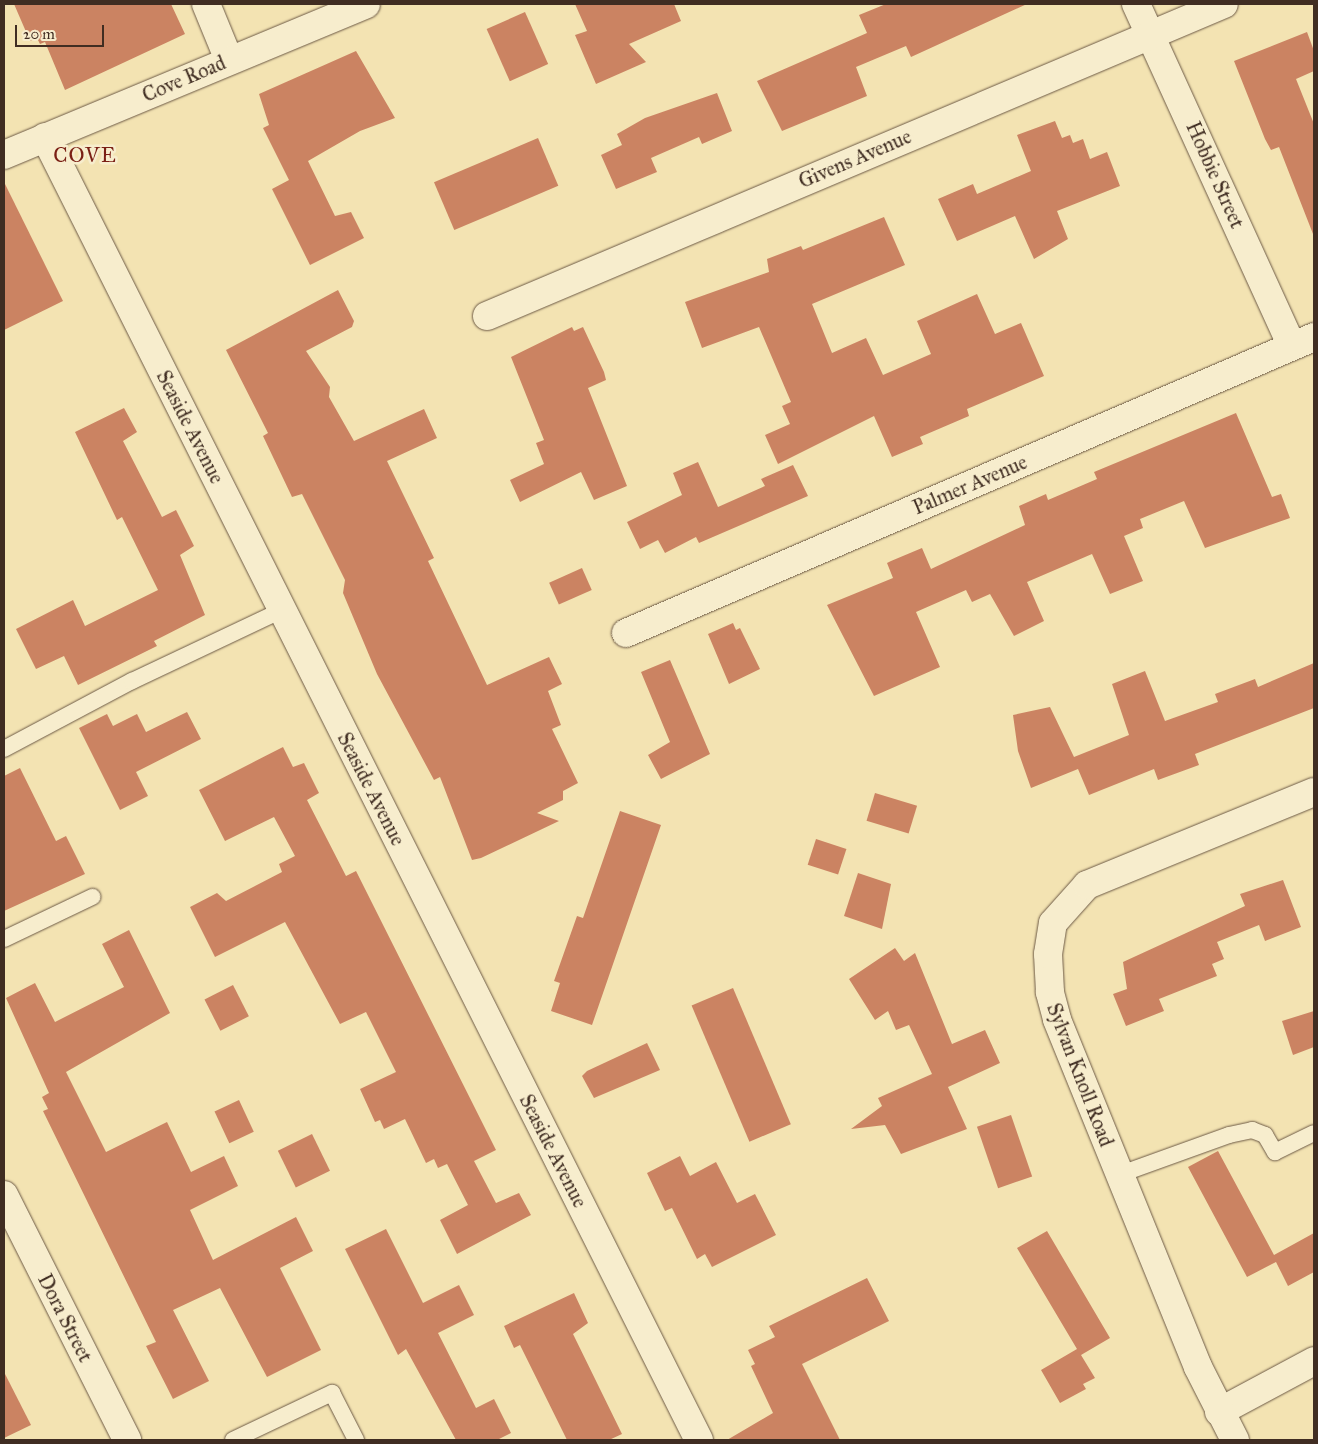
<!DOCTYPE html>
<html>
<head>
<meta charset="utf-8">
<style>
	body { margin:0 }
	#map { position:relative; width:1318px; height:1444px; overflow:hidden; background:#f3e3b2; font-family:"IM FELL Great Primer",serif }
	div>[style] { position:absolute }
	.building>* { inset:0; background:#cb8362; transform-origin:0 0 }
	.roads { filter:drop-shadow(0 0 1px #6d5a46) drop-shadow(0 0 1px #6d5a46) }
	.lane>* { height:16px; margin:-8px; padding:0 8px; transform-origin:8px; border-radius:8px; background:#f7edcd }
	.street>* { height:28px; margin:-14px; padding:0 14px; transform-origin:14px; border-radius:14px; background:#f7edcd }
	.secondary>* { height:28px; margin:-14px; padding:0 14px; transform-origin:14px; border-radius:14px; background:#f7edcd }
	span { translate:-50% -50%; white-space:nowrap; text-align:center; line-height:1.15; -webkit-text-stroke:5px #f7edcd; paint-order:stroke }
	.street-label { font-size:20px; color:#402d22 }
	.neighbourhood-label { font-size:21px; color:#7a1f14; letter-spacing:1px }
	.frame { position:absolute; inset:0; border:5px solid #402d22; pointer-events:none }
	.scale { position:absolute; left:15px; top:25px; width:89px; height:22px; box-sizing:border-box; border:2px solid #402d22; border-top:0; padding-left:6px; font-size:15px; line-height:18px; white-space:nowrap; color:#402d22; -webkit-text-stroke:4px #f7edcd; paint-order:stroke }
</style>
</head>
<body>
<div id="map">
	<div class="building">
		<i style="clip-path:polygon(14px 4px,171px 4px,185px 34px,65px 90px,45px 42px,40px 44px,37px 38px,30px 41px)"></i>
		<i style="clip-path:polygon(575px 4px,674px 4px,681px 21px,629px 44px,646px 62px,596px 84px,575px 35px,587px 31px)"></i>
		<i style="clip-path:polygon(886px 4px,1027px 4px,911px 57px,906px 46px,856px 67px,867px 96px,782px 131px,757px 81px,867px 33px,859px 15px)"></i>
		<i style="left:525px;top:12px;width:57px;height:42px;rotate:66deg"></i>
		<i style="clip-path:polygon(1307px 32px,1314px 51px,1314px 71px,1296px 79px,1314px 124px,1313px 234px,1279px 147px,1271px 150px,1265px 139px,1234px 61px)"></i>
		<i style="clip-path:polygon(356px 51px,395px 118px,360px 131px,308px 161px,335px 216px,351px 212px,364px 238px,310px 265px,272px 189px,289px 180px,263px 128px,269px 125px,259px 94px)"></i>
		<i style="clip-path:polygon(717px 93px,732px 131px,702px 144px,699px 137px,651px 158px,657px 172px,616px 189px,601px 155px,622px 145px,617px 134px,645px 118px)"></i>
		<i style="clip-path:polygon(1055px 121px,1062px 138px,1070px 135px,1073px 143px,1083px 139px,1090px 159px,1107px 152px,1120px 186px,1057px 211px,1068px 239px,1034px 259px,1015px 216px,957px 241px,938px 199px,973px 184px,977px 194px,1031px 171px,1017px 135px)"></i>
		<i style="left:538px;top:138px;width:52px;height:113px;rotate:67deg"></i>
		<i style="clip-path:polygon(4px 182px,63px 301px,4px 330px)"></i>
		<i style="clip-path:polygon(884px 217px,905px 265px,812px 304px,832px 353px,866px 338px,883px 375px,931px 354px,917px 321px,977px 294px,995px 334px,1021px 323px,1044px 376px,967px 409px,969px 416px,920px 437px,923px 444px,892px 457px,874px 416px,778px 464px,765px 435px,790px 424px,782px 406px,791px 402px,759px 327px,702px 348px,685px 302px,769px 272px,767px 259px,801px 246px,803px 250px)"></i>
		<i style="clip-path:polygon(338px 290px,354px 321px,352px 327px,306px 351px,330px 387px,329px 397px,354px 441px,424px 409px,437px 438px,387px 461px,434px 558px,428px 561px,487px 685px,549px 657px,562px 684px,548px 691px,561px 725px,552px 729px,578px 783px,563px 791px,563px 800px,537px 813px,559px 821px,481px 858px,472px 860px,440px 777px,434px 780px,377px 674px,343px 593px,345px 580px,302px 494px,292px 497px,263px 436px,268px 433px,226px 350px)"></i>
		<i style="clip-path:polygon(572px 327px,574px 331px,583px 327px,604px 372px,606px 380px,588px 388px,627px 486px,594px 500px,581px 472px,520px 502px,510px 480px,544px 464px,536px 443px,544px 440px,511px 357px)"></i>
		<i style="clip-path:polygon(124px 408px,137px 432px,123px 441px,162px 517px,176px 510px,194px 546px,180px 555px,205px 615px,154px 641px,157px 646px,78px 685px,64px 656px,36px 669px,16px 629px,73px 600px,85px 626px,158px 590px,122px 517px,117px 520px,75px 432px)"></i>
		<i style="clip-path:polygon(1236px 413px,1272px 497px,1281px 494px,1290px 518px,1205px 548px,1184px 501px,1140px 519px,1143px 528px,1124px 536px,1143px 581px,1110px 594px,1092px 554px,1027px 582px,1044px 621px,1014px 636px,990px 594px,972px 602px,966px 590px,916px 612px,940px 667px,874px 696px,827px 605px,893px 578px,887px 563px,891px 561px,922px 548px,931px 569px,1025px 525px,1019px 506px,1046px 494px,1048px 500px,1097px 479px,1094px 472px)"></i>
		<i style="clip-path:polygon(698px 462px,718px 507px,765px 486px,761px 479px,793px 465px,808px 496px,699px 543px,696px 537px,665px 553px,658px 540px,640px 549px,627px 522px,682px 495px,673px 473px)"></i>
		<i style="left:582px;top:568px;width:24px;height:36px;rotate:66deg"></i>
		<i style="clip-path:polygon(733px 623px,736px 630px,740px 628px,760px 669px,729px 684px,708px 634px)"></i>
		<i style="clip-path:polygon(670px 660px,710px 754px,661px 779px,648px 755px,670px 742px,641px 672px)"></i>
		<i style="clip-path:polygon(1314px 663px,1314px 708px,1195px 754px,1199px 765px,1158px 780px,1154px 769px,1089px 795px,1078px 769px,1031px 788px,1018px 751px,1013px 715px,1050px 707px,1074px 757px,1129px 735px,1112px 684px,1145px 671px,1165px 721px,1218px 702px,1215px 694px,1255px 679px,1258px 687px)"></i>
		<i style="clip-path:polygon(187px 712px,201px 739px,136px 772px,148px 796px,120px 810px,79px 728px,107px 714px,113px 726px,137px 714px,146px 732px)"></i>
		<i style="clip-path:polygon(283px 747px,293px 767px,304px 763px,319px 793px,307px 800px,346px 876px,356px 871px,496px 1150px,474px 1161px,496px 1203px,519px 1193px,531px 1215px,457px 1254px,440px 1220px,468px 1205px,447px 1164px,438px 1168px,434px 1159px,426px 1163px,405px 1119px,384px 1129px,380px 1120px,375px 1122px,360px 1089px,396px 1072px,366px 1012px,340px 1024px,285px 922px,215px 957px,190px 907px,217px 893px,226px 901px,282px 872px,279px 864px,295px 856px,274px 817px,225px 841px,199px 790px)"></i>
		<i style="clip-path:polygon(20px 768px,56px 841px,66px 836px,85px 874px,4px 911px,4px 776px)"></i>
		<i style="left:875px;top:793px;width:44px;height:29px;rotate:17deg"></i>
		<i style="clip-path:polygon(620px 811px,661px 825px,592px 1025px,551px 1011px,560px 983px,554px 981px,577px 916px,583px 918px)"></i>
		<i style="left:816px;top:839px;width:32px;height:27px;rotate:18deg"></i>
		<i style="clip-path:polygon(858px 873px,891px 884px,882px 929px,844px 916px)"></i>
		<i style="clip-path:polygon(1283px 880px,1301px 927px,1265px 941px,1259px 925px,1217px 942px,1224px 959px,1212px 964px,1217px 976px,1159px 999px,1164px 1011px,1126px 1026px,1113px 994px,1127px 989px,1123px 962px,1245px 906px,1240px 894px)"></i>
		<i style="clip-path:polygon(129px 930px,170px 1013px,66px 1072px,106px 1152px,167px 1122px,191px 1172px,224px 1156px,238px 1186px,190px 1210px,213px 1260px,296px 1217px,313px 1251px,280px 1268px,321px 1350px,267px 1377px,220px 1288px,173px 1310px,209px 1381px,173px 1399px,146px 1346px,156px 1342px,43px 1111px,48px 1109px,42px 1097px,49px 1093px,6px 998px,35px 983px,55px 1022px,124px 987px,102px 944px)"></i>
		<i style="clip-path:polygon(895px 948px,904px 961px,915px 953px,952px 1044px,985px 1030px,1000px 1063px,948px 1087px,967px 1129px,901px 1154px,885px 1125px,851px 1129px,882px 1106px,878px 1098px,932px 1074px,909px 1025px,896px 1030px,888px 1011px,875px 1020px,849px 979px)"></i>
		<i style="left:233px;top:985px;width:35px;height:32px;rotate:63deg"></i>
		<i style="left:733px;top:988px;width:148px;height:45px;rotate:67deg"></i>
		<i style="clip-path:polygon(1314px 1011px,1314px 1047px,1293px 1055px,1282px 1021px)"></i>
		<i style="clip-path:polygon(647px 1043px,660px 1070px,594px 1098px,582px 1076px,587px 1071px)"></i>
		<i style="left:239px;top:1100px;width:35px;height:27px;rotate:65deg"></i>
		<i style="left:1011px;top:1115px;width:65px;height:36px;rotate:71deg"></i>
		<i style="left:312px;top:1134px;width:41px;height:38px;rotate:64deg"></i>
		<i style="clip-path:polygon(1218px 1151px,1274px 1255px,1314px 1233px,1314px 1272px,1288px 1286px,1276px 1262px,1247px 1277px,1188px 1167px)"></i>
		<i style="clip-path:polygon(680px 1156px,690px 1176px,716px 1162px,737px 1203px,755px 1194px,776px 1235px,712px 1267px,705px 1254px,697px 1259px,672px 1208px,665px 1211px,647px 1173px)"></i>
		<i style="clip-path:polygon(386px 1229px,423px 1303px,459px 1285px,474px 1315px,438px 1333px,476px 1408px,494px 1399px,511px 1433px,497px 1440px,456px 1440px,406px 1349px,398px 1355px,345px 1249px)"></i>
		<i style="clip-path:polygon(1047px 1231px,1110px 1338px,1081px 1355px,1095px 1378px,1083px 1384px,1086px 1389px,1060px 1403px,1041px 1370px,1077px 1349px,1017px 1248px)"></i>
		<i style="clip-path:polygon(867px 1278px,889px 1321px,802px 1364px,840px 1440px,727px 1440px,773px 1413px,751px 1366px,755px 1364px,748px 1350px,775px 1337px,769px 1326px)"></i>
		<i style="clip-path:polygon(574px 1293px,588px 1323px,573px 1334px,622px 1434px,609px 1440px,567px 1440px,520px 1345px,514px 1348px,504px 1326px)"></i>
		<i style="clip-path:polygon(4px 1372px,31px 1425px,4px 1438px)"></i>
	</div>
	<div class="roads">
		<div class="lane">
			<i style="left:4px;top:749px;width:145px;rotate:-28deg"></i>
			<i style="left:132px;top:681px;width:166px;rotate:-25.3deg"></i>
			<i style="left:4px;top:939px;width:98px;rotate:-25.5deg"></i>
			<i style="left:1118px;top:1175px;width:118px;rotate:-19.8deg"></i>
			<i style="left:1229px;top:1135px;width:24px;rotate:-12deg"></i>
			<i style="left:1252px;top:1130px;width:14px;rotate:21deg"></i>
			<i style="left:1265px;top:1135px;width:20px;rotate:60deg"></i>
			<i style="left:1275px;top:1152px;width:43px;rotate:-26deg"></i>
			<i style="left:233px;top:1440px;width:110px;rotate:-25.4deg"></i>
			<i style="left:332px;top:1393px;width:53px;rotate:62.9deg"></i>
		</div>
		<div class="street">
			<i style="left:206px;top:4px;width:61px;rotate:67.7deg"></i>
			<i style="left:1136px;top:4px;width:376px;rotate:65.5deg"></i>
			<i style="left:487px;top:316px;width:800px;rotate:-22.94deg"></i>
			<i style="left:626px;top:633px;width:749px;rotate:-23.28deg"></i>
			<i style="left:4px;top:1195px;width:274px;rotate:63.3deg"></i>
			<i style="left:1219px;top:1412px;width:108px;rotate:-28.2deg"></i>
			<i style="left:1235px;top:1440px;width:82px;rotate:-116.9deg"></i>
			<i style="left:1198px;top:1367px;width:375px;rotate:-112.1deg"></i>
			<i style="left:1057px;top:1019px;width:28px;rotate:-105deg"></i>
			<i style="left:1050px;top:992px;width:38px;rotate:-93deg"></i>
			<i style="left:1048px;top:954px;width:31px;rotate:-81deg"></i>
			<i style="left:1053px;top:923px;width:51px;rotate:-48.2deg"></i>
			<i style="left:1087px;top:885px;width:245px;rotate:-22.3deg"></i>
		</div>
		<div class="secondary">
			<i style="left:45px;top:137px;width:1458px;rotate:63.35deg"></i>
			<i style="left:4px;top:155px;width:392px;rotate:-22.6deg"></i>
		</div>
	</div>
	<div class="street-label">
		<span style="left:184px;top:79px;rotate:-23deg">Cove Road</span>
		<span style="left:855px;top:159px;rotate:-23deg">Givens Avenue</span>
		<span style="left:1215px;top:175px;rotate:66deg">Hobbie Street</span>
		<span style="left:190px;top:427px;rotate:63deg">Seaside Avenue</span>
		<span style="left:970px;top:485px;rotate:-23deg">Palmer Avenue</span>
		<span style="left:371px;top:789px;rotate:63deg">Seaside Avenue</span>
		<span style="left:1080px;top:1075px;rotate:69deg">Sylvan Knoll Road</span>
		<span style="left:553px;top:1151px;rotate:63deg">Seaside Avenue</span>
		<span style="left:65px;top:1318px;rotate:63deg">Dora Street</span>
	</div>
	<div class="neighbourhood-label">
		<span style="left:85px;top:155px">COVE</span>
	</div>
	<div class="frame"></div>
	<div class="scale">20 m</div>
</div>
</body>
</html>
